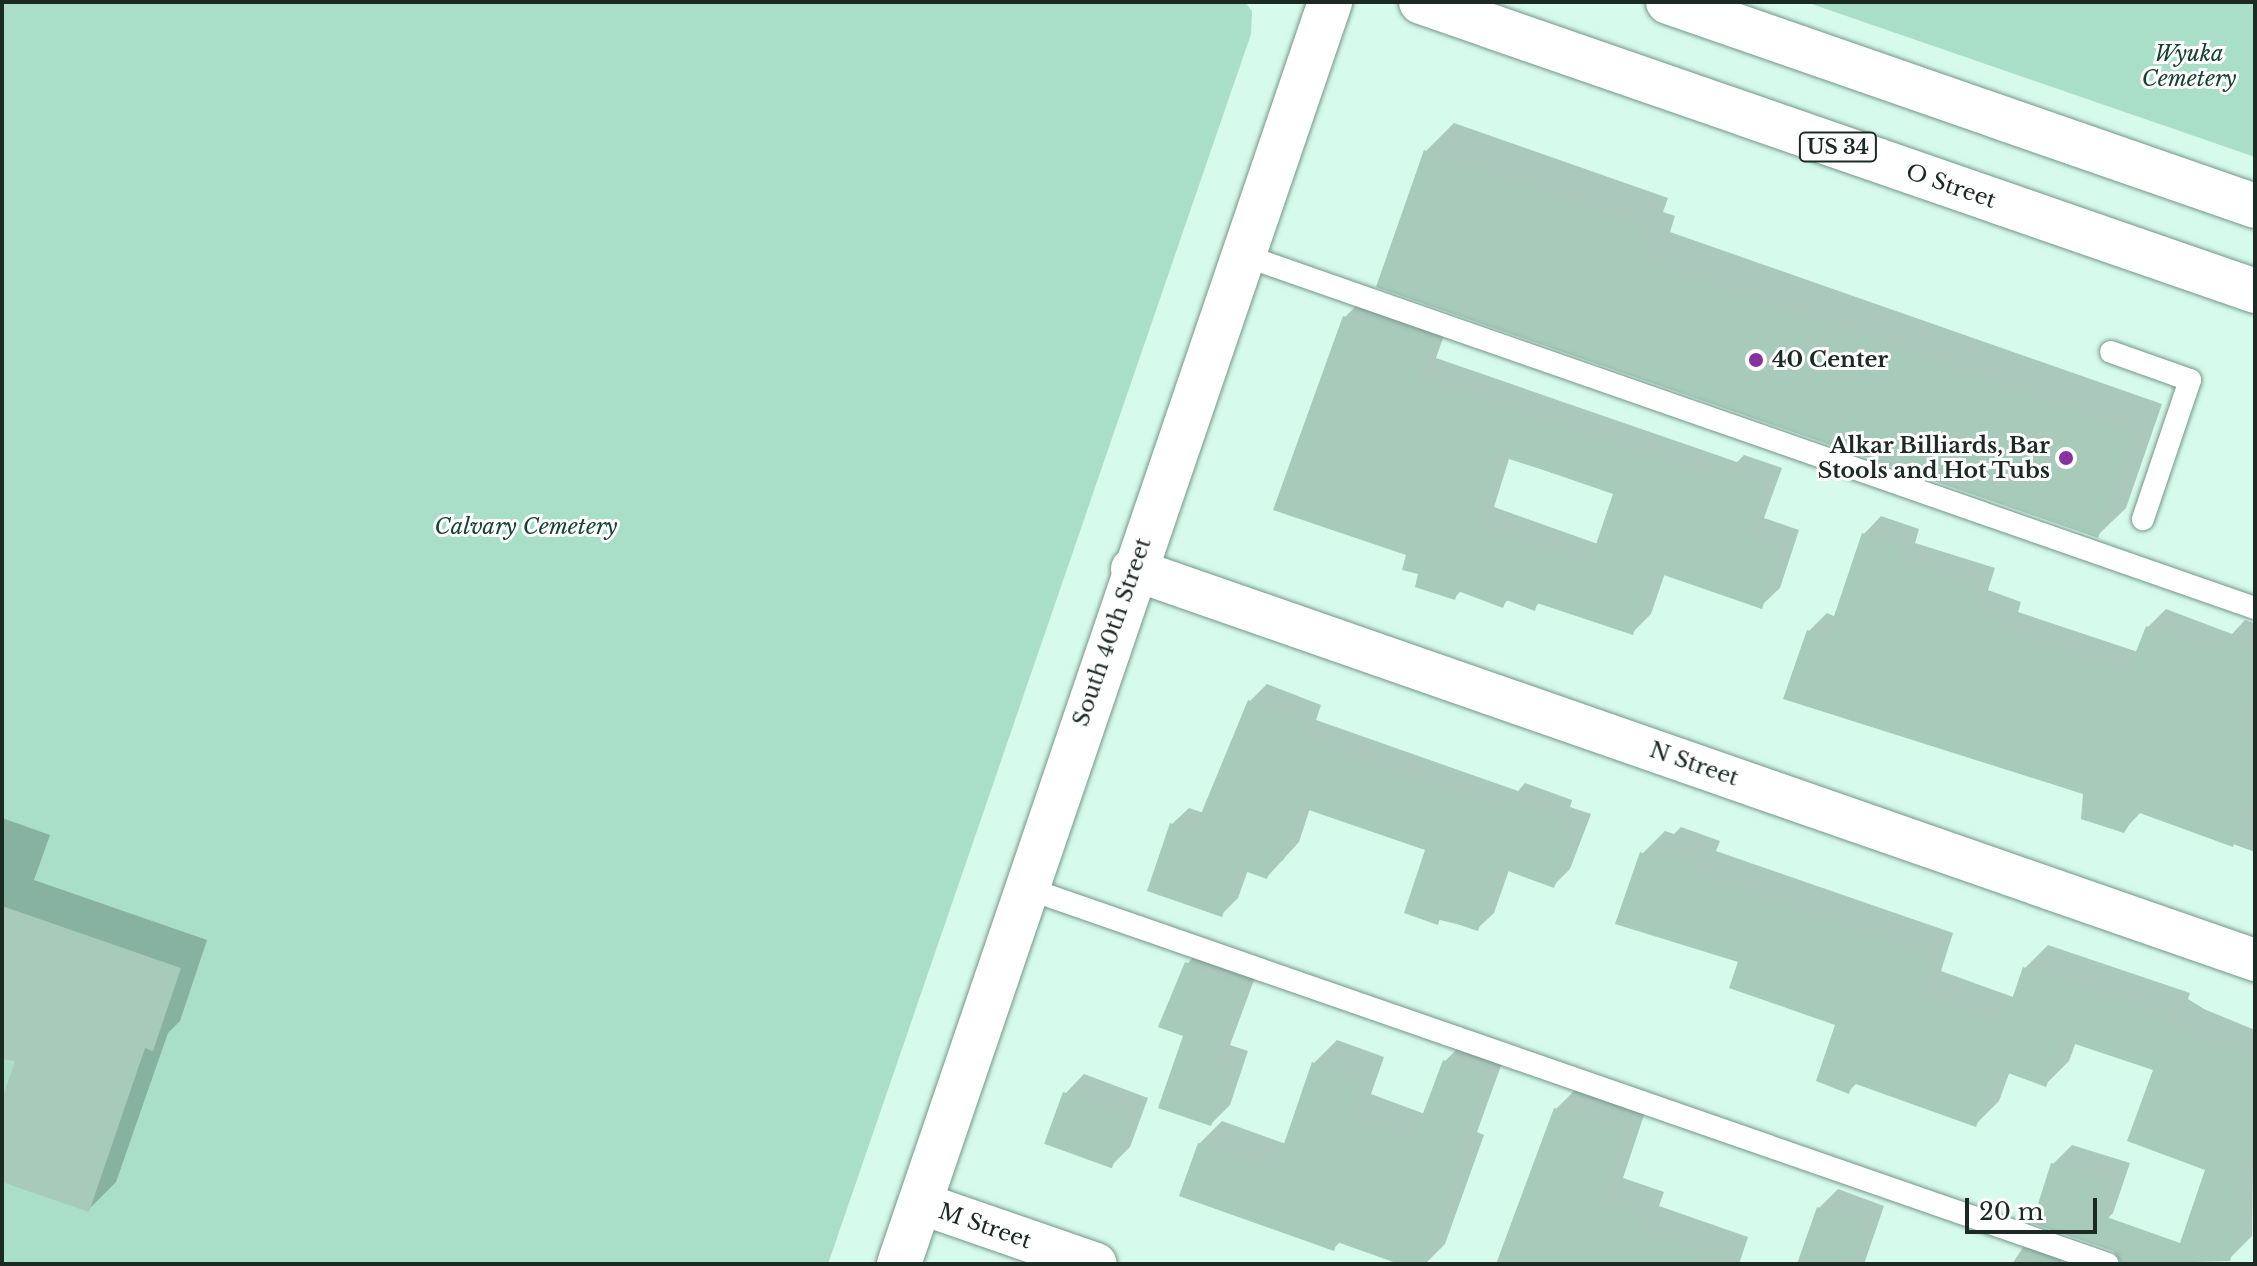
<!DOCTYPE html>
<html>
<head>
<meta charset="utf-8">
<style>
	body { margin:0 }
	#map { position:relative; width:2257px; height:1266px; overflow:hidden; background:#d6faeb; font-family:"Libre Baskerville",serif }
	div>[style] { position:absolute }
	.green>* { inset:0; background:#a9dec8 }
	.shadow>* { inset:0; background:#0003 }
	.building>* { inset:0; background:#a7cabb; transform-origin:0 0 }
	.roads { filter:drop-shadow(0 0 2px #749688) drop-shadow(0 0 2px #749688) }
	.lane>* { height:22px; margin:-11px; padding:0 11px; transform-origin:11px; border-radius:11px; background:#fff }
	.street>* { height:42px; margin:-21px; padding:0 21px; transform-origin:21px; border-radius:21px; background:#fff }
	.secondary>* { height:44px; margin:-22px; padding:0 22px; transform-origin:22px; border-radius:22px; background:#fff }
	.primary>* { height:44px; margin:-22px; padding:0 22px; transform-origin:22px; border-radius:22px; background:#fff }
	.dots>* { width:22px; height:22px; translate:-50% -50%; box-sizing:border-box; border:4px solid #fff; border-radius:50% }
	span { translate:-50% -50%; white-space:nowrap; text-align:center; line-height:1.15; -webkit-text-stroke:6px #fff; paint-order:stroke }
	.shield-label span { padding:2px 6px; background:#fff; border:2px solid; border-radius:6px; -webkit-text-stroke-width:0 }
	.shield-label { font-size:20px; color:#1c2a24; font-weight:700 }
	.park-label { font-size:22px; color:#154233; font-style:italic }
	.street-label { font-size:22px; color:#1c2a24 }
	.poi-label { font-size:22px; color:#1c2a24; font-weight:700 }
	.left { translate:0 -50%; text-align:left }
	.right { translate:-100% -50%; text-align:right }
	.frame { position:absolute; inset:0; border:4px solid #1c2a24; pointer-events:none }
	.scale { position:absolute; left:1965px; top:1198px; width:132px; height:36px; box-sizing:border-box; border:4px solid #1c2a24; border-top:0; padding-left:10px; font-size:24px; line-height:28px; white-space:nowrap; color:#1c2a24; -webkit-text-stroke:6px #fff; paint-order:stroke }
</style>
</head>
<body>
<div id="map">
	<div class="green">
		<i style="clip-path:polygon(2px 2px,1245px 2px,1252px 11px,1251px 34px,828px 1264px,2px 1264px)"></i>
		<i style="clip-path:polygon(1806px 2px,2255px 2px,2255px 157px)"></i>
	</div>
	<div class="shadow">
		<i style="clip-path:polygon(1454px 123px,1668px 198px,1663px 212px,1675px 216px,1670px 232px,2162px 404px,2126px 508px,2097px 536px,1426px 151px)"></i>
		<i style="clip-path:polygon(evenodd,1364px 298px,1450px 318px,1436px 358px,1737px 462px,1744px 455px,1782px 468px,1764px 518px,1799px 530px,1780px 588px,1761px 606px,1665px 573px,1651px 614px,1632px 633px,1540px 602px,1534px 608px,1509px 599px,1502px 606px,1461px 591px,1455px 597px,1421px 573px,1409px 554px,1345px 317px,1364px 298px,1509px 459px,1616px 493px,1598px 544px,1494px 507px,1509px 459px)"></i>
		<i style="clip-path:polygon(1881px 516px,1919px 529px,1915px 543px,1995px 568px,1988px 590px,2021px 602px,2018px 612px,2138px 652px,2148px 627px,2166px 609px,2232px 634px,2245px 620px,2255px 624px,2255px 852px,2142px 811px,2123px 831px,2085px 792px,1809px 631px,1827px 613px,1836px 617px,1864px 534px)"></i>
		<i style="clip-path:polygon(1267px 684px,1321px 705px,1316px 720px,1518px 791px,1525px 783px,1572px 800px,1570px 807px,1591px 814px,1570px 869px,1554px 885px,1509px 870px,1494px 913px,1477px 929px,1407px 912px,1428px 848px,1310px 808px,1299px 842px,1267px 877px,1248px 870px,1238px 898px,1222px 914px,1172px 824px,1189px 808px,1204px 813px,1250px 701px)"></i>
		<i style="clip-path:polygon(2px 818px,50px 835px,34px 880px,207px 940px,180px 1021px,168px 1033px,116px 1182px,88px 1210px,2px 1180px,2px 1105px,35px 1008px,2px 940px)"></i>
		<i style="clip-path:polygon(1681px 827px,1720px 841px,1716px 851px,1953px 933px,1941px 971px,2013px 997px,2025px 968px,2048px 945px,2190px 993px,2188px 999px,2204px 1009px,2255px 1030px,2252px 1236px,2229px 1259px,2207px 1168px,2156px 1069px,2076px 1042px,2069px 1061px,2046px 1084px,2010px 1071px,1999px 1101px,1976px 1124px,1858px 1082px,1849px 1091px,1838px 1024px,1741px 961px,1642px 854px,1665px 831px,1674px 834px)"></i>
		<i style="clip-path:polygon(1206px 944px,1260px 964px,1230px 1045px,1248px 1051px,1230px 1105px,1211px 1124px,1186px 1035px,1187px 964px)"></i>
		<i style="clip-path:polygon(1468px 1038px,1506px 1052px,1477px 1132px,1484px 1135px,1445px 1244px,1425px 1264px,1341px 1241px,1334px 1248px,1199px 1144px,1222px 1121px,1286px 1144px,1314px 1063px,1337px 1040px,1384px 1057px,1371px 1094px,1425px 1114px,1445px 1061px)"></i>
		<i style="clip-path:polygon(1084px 1074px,1148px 1098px,1130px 1147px,1111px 1166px,1065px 1094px)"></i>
		<i style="clip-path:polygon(1579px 1086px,1646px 1109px,1623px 1178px,1664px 1192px,1659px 1206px,1748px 1237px,1739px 1264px,1499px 1264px,1556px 1109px)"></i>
		<i style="clip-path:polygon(2072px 1145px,2130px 1163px,2113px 1213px,2094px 1233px,2053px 1164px)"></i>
		<i style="clip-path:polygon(1838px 1189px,1884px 1206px,1864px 1264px,1799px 1264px,1819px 1208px)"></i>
		<i style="clip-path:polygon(2024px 1246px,2064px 1252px,2060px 1264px,2012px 1264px)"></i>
	</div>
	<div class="building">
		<i style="clip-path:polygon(1424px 150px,1641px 226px,1637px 240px,1648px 244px,1643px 260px,2135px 432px,2098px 538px,1376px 287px)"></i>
		<i style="clip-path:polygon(evenodd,1367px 313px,1434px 336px,1419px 377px,1721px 481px,1724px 473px,1765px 486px,1747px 536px,1782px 549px,1762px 609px,1655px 572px,1633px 635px,1537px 603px,1535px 611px,1506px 600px,1503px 608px,1458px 591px,1455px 600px,1415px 587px,1418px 574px,1402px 570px,1406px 555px,1273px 510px,1343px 316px,1364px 323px,1367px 313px,1506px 457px,1613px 494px,1589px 565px,1477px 525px,1497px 458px,1506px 457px)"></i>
		<i style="clip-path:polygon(1862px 533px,1902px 547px,1898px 561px,1979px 586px,1971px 608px,2005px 620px,2001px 630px,2128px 672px,2146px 626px,2220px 653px,2225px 637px,2255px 647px,2255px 682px,2241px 724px,2255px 729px,2255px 786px,2233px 847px,2137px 812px,2124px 833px,2081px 819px,2083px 794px,1783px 699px,1807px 630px,1827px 637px)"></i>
		<i style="clip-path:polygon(1248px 700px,1306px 722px,1300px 736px,1376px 766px,1504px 808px,1507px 799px,1557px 817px,1555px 823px,1575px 830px,1554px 888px,1500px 868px,1478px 931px,1440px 918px,1438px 925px,1404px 913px,1425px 850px,1300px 807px,1283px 861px,1274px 858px,1267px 879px,1239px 869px,1222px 917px,1147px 891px,1170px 823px,1194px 831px)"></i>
		<i style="clip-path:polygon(1656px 849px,1698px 864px,1694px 874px,1932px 956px,1919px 994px,1996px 1022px,2002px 1005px,2009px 1008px,2023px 967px,2168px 1017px,2166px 1023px,2181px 1032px,2255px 1059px,2255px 1134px,2234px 1196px,2247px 1200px,2230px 1261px,2122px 1264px,2113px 1251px,2032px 1223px,2051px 1163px,2112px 1182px,2101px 1215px,2180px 1243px,2205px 1170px,2127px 1141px,2153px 1070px,2063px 1040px,2046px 1087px,1997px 1069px,1976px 1127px,1853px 1083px,1849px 1094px,1816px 1081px,1835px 1025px,1729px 988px,1738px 962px,1615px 924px,1640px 852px,1653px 857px)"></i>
		<i style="clip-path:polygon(2px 906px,181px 968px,153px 1051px,145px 1048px,89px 1212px,2px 1182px,2px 1099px,15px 1061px,2px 1059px)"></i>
		<i style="clip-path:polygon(1185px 962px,1242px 983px,1213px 1065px,1230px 1071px,1211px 1126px,1158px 1108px,1183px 1036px,1158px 1027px)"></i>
		<i style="clip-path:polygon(1443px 1060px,1485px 1075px,1456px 1155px,1463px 1158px,1424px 1264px,1399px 1264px,1337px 1242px,1334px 1251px,1179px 1196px,1198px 1143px,1275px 1170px,1312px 1062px,1362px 1079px,1349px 1117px,1413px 1140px)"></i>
		<i style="left:1063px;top:1092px;width:72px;height:55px;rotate:20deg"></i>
		<i style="clip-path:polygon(1554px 1108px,1625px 1132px,1601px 1201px,1642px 1216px,1637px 1230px,1721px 1258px,1720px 1264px,1496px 1264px)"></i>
		<i style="clip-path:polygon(1817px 1207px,1866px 1225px,1852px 1264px,1797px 1264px)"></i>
		<i style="clip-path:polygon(2023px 1249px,2065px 1264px,2018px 1264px)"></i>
	</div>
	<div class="roads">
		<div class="lane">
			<i style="left:1240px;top:254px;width:1075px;rotate:19.23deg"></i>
			<i style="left:2111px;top:352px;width:84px;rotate:19.5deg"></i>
			<i style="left:2190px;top:380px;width:147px;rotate:108.7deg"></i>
			<i style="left:1026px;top:888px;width:1145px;rotate:19.16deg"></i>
		</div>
		<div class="street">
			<i style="left:1132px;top:569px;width:1189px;rotate:19.2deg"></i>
			<i style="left:920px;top:1203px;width:186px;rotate:19.1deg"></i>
		</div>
		<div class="secondary">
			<i style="left:899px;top:1264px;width:1334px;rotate:-71.14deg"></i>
		</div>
		<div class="primary">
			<i style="left:1421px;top:2px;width:883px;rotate:19.11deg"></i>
			<i style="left:1668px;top:2px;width:621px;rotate:19.16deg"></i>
		</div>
	</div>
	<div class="dots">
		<i style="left:1756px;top:360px;background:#8732a0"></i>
		<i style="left:2066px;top:458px;background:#8732a0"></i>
	</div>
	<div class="shield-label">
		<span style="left:1838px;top:147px">US 34</span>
	</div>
	<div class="park-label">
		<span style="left:2189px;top:66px">Wyuka<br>Cemetery</span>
		<span style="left:526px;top:527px">Calvary Cemetery</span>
	</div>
	<div class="street-label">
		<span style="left:1951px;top:186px;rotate:19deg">O Street</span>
		<span style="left:1112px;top:632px;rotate:-71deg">South 40th Street</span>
		<span style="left:1694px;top:764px;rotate:19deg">N Street</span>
		<span style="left:985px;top:1226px;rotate:19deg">M Street</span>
	</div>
	<div class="poi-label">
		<span class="left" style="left:1772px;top:360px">40 Center</span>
		<span class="right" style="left:2050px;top:458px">Alkar Billiards, Bar<br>Stools and Hot Tubs</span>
	</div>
	<div class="frame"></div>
	<div class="scale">20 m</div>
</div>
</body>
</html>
